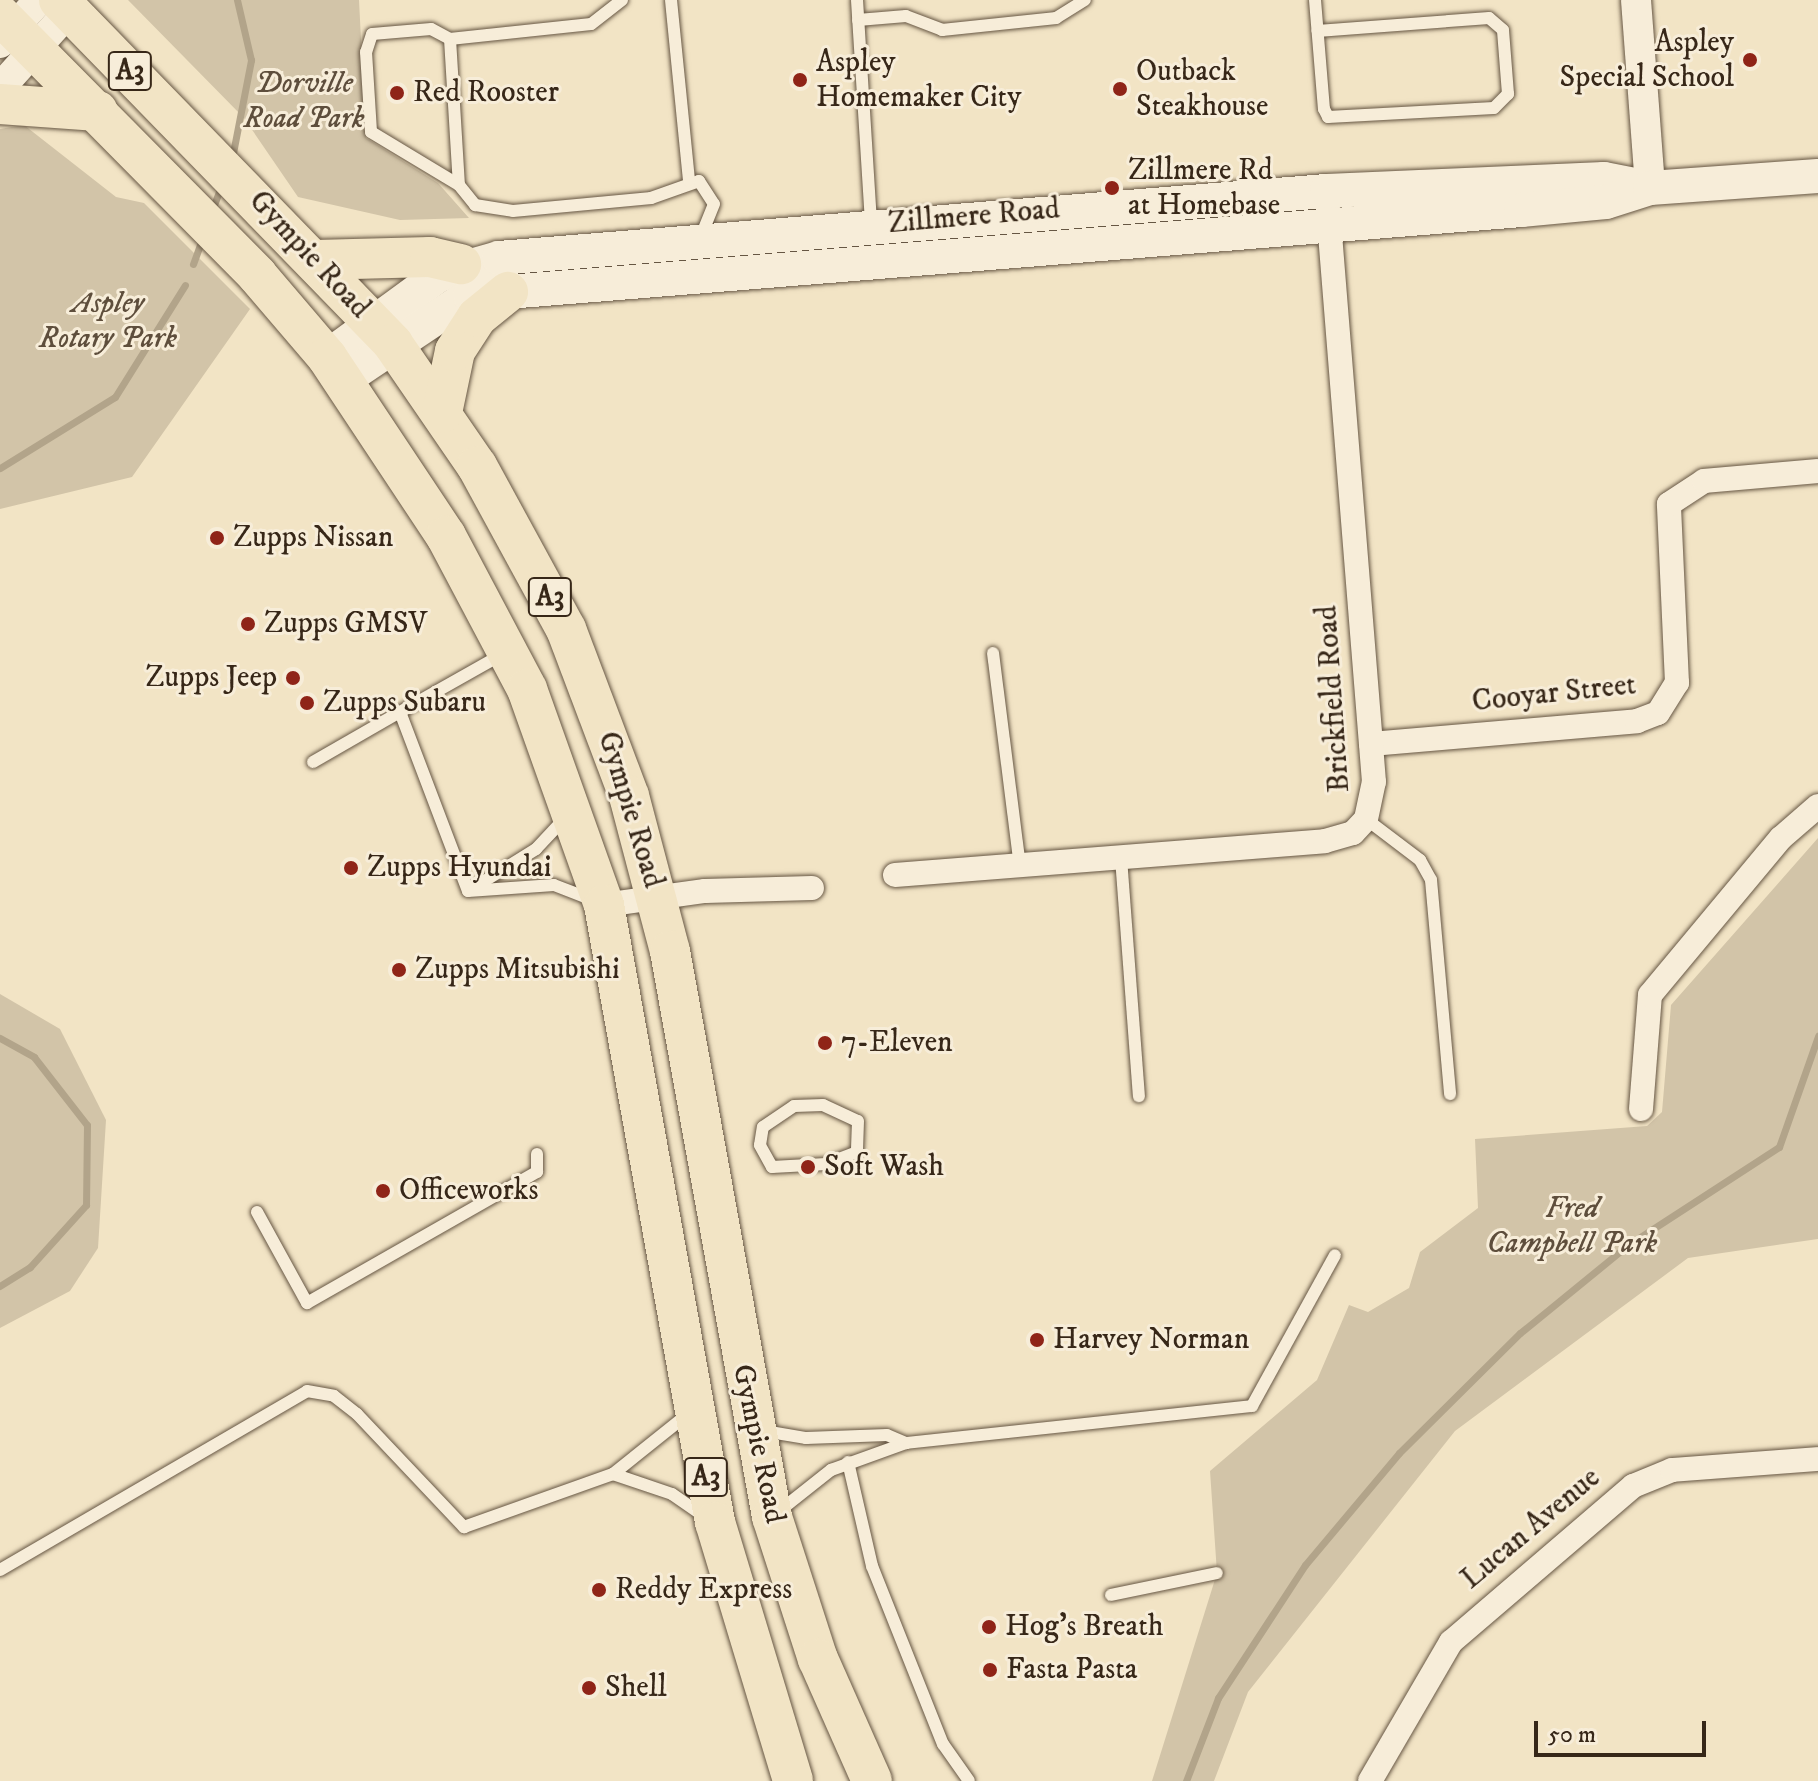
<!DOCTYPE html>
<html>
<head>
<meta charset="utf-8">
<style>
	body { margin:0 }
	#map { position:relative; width:1818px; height:1781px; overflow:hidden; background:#f2e4c5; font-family:"IM FELL DW Pica",serif }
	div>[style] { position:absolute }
	.green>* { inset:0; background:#d2c4a8 }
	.stream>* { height:7px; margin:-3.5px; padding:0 3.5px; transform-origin:3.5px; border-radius:3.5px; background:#b2a48a }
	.roads { filter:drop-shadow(0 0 2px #665643) drop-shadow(0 0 2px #665643) }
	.service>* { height:12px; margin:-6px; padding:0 6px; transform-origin:6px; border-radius:6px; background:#f7edd9 }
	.minor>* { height:24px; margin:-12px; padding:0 12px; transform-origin:12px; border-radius:12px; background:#f7edd9 }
	.tertiary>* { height:30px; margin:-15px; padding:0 15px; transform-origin:15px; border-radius:15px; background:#f7edd9 }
	.secondary>* { height:34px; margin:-17px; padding:0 17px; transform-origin:17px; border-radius:17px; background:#f7edd9 }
	.trunk>* { height:40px; margin:-20px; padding:0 20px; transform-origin:20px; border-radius:20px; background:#f2e4c5 }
	.dots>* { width:22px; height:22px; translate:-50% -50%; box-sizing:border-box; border:4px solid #f7edd9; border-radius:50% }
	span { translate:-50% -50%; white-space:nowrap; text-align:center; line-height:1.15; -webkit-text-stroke:6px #f7edd9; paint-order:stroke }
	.shield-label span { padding:2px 6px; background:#f7edd9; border:2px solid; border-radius:6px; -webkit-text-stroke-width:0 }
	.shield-label { font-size:28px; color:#372718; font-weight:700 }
	.poi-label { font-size:30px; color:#372718 }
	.right { translate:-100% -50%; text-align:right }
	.left { translate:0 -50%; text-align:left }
	.park-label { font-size:30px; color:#5e4e3c; font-style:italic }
	.street-label { font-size:30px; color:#372718 }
	.scale { position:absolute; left:1534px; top:1721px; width:172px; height:36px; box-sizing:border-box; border:4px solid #372718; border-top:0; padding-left:10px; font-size:24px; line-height:28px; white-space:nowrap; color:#372718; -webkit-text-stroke:6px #f7edd9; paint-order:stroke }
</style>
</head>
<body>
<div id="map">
	<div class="green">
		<i style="clip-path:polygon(128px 0,359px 0,366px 138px,438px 183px,469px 218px,400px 220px,298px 197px,244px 118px)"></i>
		<i style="clip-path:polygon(24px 125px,116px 197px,144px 203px,250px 309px,132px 477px,0 509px,0 129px)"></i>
		<i style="clip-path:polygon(1818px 838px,1818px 1239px,1688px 1258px,1455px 1431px,1248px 1692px,1214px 1781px,1152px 1781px,1217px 1573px,1210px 1471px,1317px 1380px,1349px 1305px,1368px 1312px,1409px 1288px,1420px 1252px,1478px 1208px,1475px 1139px,1647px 1126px,1662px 1112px,1671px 1005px)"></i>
		<i style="clip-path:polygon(0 994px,60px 1029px,106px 1120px,98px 1248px,70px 1291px,0 1328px)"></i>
	</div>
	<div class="stream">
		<i style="left:232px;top:158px;width:100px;rotate:-79deg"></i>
		<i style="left:251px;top:60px;width:62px;rotate:-103.1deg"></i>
		<i style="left:212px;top:210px;width:28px;rotate:-69deg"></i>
		<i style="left:193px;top:264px;width:29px;rotate:-70deg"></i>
		<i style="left:0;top:468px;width:135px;rotate:-31.7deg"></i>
		<i style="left:115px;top:397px;width:132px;rotate:-58deg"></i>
		<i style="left:0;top:1038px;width:39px;rotate:29deg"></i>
		<i style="left:34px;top:1057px;width:86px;rotate:52.1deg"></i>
		<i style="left:87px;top:1125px;width:80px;rotate:90.7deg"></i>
		<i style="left:86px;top:1205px;width:84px;rotate:132.1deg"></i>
		<i style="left:30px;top:1267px;width:36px;rotate:148deg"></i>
		<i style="left:1186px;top:1781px;width:89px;rotate:-68.9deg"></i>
		<i style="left:1218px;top:1698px;width:159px;rotate:-56.8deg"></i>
		<i style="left:1305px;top:1565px;width:146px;rotate:-50deg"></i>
		<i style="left:1399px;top:1453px;width:170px;rotate:-44.8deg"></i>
		<i style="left:1520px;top:1333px;width:139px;rotate:-39.2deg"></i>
		<i style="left:1628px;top:1245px;width:180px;rotate:-33deg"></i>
		<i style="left:1779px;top:1147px;width:118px;rotate:-70.6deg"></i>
	</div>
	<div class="roads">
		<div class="service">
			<i style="left:622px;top:0;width:39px;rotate:142deg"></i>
			<i style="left:591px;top:24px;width:142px;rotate:173.9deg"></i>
			<i style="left:450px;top:39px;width:146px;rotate:86.5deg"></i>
			<i style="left:459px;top:185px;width:26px;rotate:51deg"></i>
			<i style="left:475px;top:205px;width:38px;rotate:9deg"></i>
			<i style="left:513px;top:211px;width:139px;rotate:-5.4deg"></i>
			<i style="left:651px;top:198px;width:51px;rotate:-19.5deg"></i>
			<i style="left:699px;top:181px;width:27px;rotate:57deg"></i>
			<i style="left:714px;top:204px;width:35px;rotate:112deg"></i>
			<i style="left:671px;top:0;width:181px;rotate:84.3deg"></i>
			<i style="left:857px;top:0;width:224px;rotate:86.4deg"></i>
			<i style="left:1315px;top:0;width:109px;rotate:85.3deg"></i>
			<i style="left:1324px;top:109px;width:9px;rotate:63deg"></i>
			<i style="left:1328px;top:117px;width:166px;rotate:-3.1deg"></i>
			<i style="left:1494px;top:108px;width:20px;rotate:-45deg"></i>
			<i style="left:1508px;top:94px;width:64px;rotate:-94.5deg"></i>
			<i style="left:1503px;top:30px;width:18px;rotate:-139deg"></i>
			<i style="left:1489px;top:18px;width:172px;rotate:175.7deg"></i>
			<i style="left:858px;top:20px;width:48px;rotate:-4.8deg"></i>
			<i style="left:906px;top:16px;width:39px;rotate:21deg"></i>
			<i style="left:942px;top:30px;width:115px;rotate:-6deg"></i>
			<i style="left:1056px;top:18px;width:34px;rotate:-32deg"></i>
			<i style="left:450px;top:39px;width:21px;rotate:-152deg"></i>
			<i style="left:431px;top:29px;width:59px;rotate:175.2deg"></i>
			<i style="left:372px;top:34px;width:19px;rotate:108deg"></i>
			<i style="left:366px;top:52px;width:80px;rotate:86.4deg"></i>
			<i style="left:371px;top:132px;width:103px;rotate:31.1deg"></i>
			<i style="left:993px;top:653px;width:215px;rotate:82.8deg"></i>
			<i style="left:313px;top:762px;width:100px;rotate:-29.9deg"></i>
			<i style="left:1366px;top:819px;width:68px;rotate:37.2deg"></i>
			<i style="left:1420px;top:860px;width:23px;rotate:61deg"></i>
			<i style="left:1431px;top:880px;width:215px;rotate:84.9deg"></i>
			<i style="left:1121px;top:858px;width:239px;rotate:85.7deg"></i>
			<i style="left:470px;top:890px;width:78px;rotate:-31.8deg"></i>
			<i style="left:536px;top:849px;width:44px;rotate:-46.8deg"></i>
			<i style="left:468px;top:891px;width:191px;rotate:-110.8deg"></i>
			<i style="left:400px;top:712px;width:118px;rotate:-29.4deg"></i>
			<i style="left:468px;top:891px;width:86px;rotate:-4deg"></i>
			<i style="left:554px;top:885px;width:42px;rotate:21deg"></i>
			<i style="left:823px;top:1105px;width:38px;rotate:25deg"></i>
			<i style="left:858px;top:1121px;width:31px;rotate:92deg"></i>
			<i style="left:857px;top:1152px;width:33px;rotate:159deg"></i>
			<i style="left:826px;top:1164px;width:54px;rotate:176.8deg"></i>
			<i style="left:772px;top:1167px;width:25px;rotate:-119deg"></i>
			<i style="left:760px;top:1145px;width:18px;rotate:-81deg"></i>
			<i style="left:763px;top:1127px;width:37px;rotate:-34deg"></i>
			<i style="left:794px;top:1106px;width:29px;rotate:-2deg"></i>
			<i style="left:257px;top:1212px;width:104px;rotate:61.2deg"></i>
			<i style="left:307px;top:1303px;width:265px;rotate:-29.7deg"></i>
			<i style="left:537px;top:1172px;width:18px;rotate:-90deg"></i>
			<i style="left:764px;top:1431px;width:43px;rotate:9.5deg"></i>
			<i style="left:806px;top:1438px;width:81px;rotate:-2.1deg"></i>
			<i style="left:887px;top:1435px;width:21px;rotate:23deg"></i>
			<i style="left:848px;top:1462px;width:107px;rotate:77deg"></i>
			<i style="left:872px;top:1566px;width:192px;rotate:68.3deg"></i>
			<i style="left:943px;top:1744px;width:45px;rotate:54.9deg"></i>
			<i style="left:613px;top:1474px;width:62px;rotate:18.7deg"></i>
			<i style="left:672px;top:1494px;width:44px;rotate:34.8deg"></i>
			<i style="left:778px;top:1512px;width:68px;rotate:-38.4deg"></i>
			<i style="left:831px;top:1470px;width:80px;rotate:-19.8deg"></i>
			<i style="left:906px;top:1443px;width:348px;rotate:-6.1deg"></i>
			<i style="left:1252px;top:1406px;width:172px;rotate:-61.2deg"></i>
			<i style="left:0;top:1570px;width:355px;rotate:-30.2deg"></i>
			<i style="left:307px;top:1391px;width:27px;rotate:10deg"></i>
			<i style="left:334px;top:1396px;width:29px;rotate:38deg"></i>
			<i style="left:357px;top:1414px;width:156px;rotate:46.6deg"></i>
			<i style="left:464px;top:1527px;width:158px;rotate:-19.6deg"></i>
			<i style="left:613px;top:1474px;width:96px;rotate:-38.7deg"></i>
			<i style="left:1111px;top:1595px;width:108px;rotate:-11.7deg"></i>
		</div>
		<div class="minor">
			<i style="left:1371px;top:744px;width:267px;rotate:-4.9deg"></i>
			<i style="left:1637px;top:721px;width:22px;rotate:-21deg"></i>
			<i style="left:1658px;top:713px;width:36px;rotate:-58deg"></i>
			<i style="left:1677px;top:683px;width:179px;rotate:-92.6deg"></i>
			<i style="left:1669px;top:504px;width:42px;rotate:-33.3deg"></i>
			<i style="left:1704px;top:481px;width:114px;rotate:-5deg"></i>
			<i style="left:895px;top:875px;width:431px;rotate:-4.5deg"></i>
			<i style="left:1325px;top:841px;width:29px;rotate:-16deg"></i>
			<i style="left:1353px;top:833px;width:19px;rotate:-47deg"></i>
			<i style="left:1366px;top:819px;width:38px;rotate:-78deg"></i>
			<i style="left:1374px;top:782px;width:575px;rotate:-94.59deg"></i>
			<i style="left:604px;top:905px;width:102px;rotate:-7.9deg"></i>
			<i style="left:705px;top:891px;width:107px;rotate:-1.6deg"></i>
			<i style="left:1641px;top:1109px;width:114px;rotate:-85.5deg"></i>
			<i style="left:1650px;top:995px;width:204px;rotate:-50.2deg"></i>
			<i style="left:1781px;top:838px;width:49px;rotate:-40.9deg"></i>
			<i style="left:1370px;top:1781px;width:161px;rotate:-59.8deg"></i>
			<i style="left:1451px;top:1642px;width:240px;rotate:-40.6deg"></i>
			<i style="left:1633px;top:1486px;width:42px;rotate:-22.3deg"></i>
			<i style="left:1672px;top:1470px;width:146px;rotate:-4.3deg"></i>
		</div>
		<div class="tertiary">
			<i style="left:1636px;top:0;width:189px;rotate:85.7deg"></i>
			<i style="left:0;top:43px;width:58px;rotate:-47.8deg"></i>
			<i style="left:0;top:88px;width:103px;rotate:-48.1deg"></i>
		</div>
		<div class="secondary">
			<i style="left:327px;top:357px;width:139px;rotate:-36.2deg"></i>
			<i style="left:439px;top:275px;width:62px;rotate:-15.8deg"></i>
			<i style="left:499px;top:258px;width:831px;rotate:-4.63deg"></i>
			<i style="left:1327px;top:191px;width:277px;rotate:-2.5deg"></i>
			<i style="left:1604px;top:179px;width:31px;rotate:11deg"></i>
			<i style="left:342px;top:381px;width:154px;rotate:-33.9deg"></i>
			<i style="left:470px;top:295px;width:1054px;rotate:-4.62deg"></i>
			<i style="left:1521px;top:210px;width:85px;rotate:-5.4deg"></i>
			<i style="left:1606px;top:202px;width:46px;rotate:-17.7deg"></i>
			<i style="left:1650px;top:188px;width:168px;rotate:-4.1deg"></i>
		</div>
		<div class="trunk">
			<i style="left:59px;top:0;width:479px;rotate:45.8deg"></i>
			<i style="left:393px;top:344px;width:148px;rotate:55.5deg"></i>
			<i style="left:477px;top:466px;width:186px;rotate:61.4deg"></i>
			<i style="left:566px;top:629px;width:178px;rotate:69.3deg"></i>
			<i style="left:629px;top:796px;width:160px;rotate:75.2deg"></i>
			<i style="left:670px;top:951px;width:575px;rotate:79.78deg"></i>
			<i style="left:772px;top:1517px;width:149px;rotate:72.1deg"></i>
			<i style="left:818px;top:1659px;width:133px;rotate:66.1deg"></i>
			<i style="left:0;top:15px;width:366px;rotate:45.3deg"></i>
			<i style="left:257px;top:275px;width:108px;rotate:49.5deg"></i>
			<i style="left:327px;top:357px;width:215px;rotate:56.4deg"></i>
			<i style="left:446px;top:536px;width:173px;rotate:62.1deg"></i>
			<i style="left:527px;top:689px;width:229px;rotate:70.4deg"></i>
			<i style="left:604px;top:905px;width:627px;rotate:79.8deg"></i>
			<i style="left:715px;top:1522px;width:270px;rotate:73.2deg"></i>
			<i style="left:0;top:104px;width:98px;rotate:4.1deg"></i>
			<i style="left:315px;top:260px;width:115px;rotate:-1.5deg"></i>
			<i style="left:430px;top:257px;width:32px;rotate:13deg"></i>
			<i style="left:442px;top:413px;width:63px;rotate:-78.2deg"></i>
			<i style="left:455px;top:351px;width:40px;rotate:-57.1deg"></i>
			<i style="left:477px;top:317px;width:40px;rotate:-39deg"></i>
		</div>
	</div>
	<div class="dots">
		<i style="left:1750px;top:60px;background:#8f2418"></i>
		<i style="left:800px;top:80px;background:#8f2418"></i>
		<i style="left:1120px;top:89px;background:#8f2418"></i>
		<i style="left:397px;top:93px;background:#8f2418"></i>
		<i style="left:1112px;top:188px;background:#8f2418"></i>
		<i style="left:217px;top:538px;background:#8f2418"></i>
		<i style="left:248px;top:624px;background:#8f2418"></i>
		<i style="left:293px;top:678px;background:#8f2418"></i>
		<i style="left:307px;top:703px;background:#8f2418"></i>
		<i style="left:351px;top:868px;background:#8f2418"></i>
		<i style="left:399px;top:970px;background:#8f2418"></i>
		<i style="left:825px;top:1043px;background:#8f2418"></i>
		<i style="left:808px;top:1167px;background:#8f2418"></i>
		<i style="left:383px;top:1191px;background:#8f2418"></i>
		<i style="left:1037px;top:1340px;background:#8f2418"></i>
		<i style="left:599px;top:1590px;background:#8f2418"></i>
		<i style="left:989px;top:1627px;background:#8f2418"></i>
		<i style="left:990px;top:1670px;background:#8f2418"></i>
		<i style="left:589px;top:1688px;background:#8f2418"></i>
	</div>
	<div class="shield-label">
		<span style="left:130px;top:71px">A3</span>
		<span style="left:550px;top:597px">A3</span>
		<span style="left:706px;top:1477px">A3</span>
	</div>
	<div class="poi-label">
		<span class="right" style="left:1734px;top:60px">Aspley<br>Special School</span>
		<span class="left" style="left:816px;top:80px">Aspley<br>Homemaker City</span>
		<span class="left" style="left:1136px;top:89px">Outback<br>Steakhouse</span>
		<span class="left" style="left:413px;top:93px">Red Rooster</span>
		<span class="left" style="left:1128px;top:188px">Zillmere Rd<br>at Homebase</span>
		<span class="left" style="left:233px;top:538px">Zupps Nissan</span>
		<span class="left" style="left:264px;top:624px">Zupps GMSV</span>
		<span class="right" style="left:277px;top:678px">Zupps Jeep</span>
		<span class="left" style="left:323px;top:703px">Zupps Subaru</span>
		<span class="left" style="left:367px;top:868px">Zupps Hyundai</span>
		<span class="left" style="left:415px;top:970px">Zupps Mitsubishi</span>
		<span class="left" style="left:841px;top:1043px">7-Eleven</span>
		<span class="left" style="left:824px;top:1167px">Soft Wash</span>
		<span class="left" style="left:399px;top:1191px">Officeworks</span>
		<span class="left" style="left:1053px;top:1340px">Harvey Norman</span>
		<span class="left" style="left:615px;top:1590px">Reddy Express</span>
		<span class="left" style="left:1005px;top:1627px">Hog's Breath</span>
		<span class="left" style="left:1006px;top:1670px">Fasta Pasta</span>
		<span class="left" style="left:605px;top:1688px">Shell</span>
	</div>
	<div class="park-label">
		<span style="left:304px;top:101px">Dorville<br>Road Park</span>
		<span style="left:108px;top:321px">Aspley<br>Rotary Park</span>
		<span style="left:1572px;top:1226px">Fred<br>Campbell Park</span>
	</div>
	<div class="street-label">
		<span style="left:974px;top:217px;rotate:-5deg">Zillmere Road</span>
		<span style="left:309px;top:255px;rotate:47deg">Gympie Road</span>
		<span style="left:1554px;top:694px;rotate:-6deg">Cooyar Street</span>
		<span style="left:1334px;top:699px;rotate:-94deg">Brickfield Road</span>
		<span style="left:630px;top:810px;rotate:73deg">Gympie Road</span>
		<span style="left:758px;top:1444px;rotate:78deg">Gympie Road</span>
		<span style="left:1531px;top:1529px;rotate:-40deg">Lucan Avenue</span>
	</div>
	<div class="scale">50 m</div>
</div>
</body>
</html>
